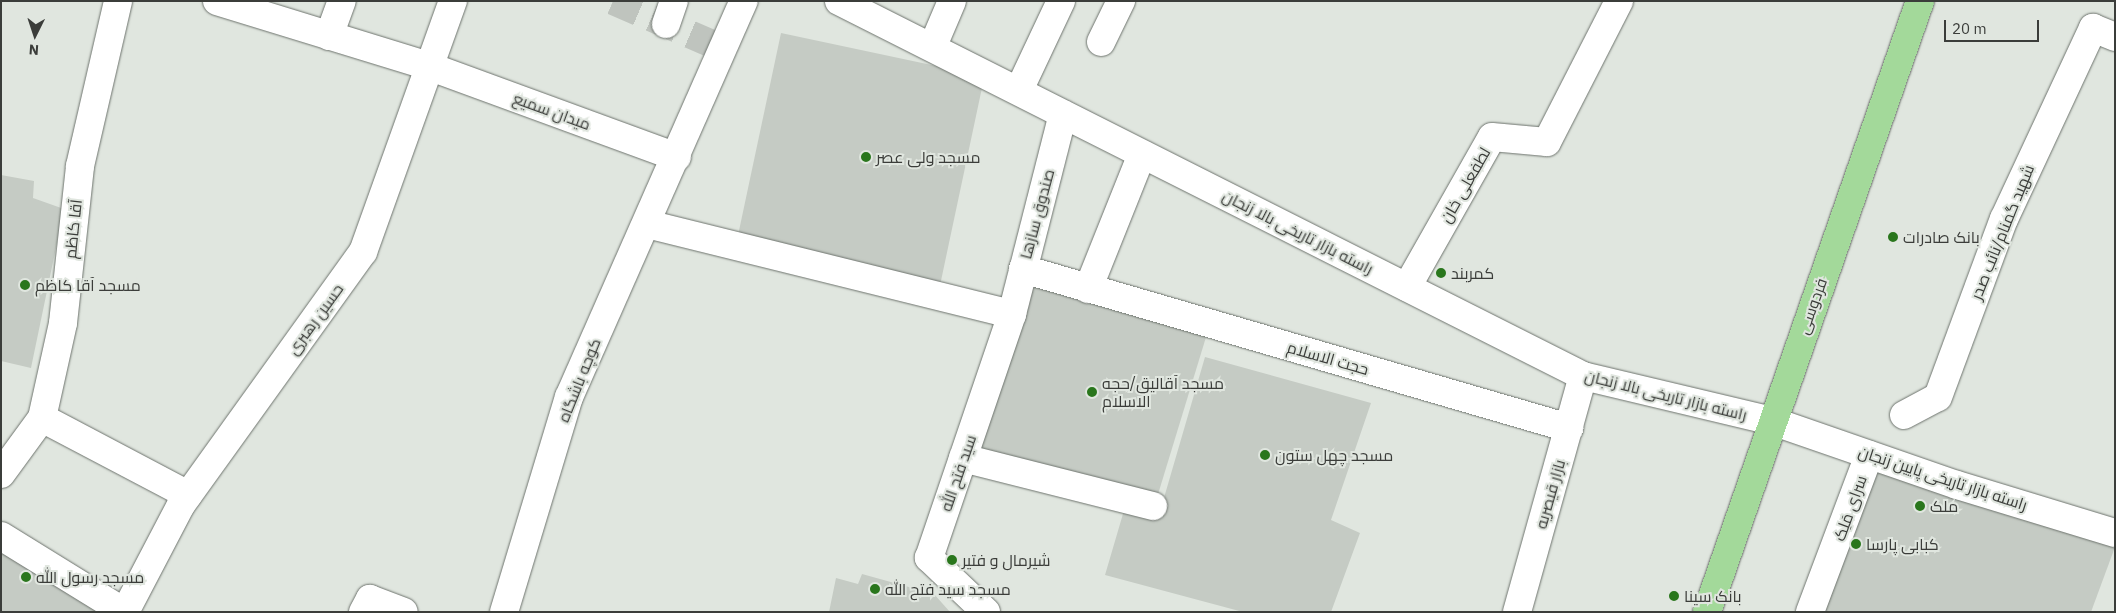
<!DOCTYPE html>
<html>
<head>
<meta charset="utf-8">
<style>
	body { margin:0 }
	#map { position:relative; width:2116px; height:613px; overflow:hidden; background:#e0e6df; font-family:"IBM Plex Sans",Cairo,sans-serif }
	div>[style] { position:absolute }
	.building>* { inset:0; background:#c5cbc4; transform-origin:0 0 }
	.minor-tunnel>* { height:28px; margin-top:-14px; transform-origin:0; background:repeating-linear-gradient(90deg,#bfc4be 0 28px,transparent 0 42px) }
	.roads { filter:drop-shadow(0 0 1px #6d736d) drop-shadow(0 0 1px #6d736d) }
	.minor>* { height:28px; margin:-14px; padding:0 14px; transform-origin:14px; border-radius:14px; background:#fff }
	.major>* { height:28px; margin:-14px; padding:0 14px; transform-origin:14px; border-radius:14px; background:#a3d99a }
	.dots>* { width:14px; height:14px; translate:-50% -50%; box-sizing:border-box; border:2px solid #e0e6df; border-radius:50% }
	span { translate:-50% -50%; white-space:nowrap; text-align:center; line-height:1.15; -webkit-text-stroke:4px #e0e6df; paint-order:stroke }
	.street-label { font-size:16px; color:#3b3d3a }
	.poi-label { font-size:16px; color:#3b3d3a }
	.left { translate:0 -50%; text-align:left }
	.frame { position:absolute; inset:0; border:2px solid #3b3d3a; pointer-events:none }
	.north { position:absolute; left:10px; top:10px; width:50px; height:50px; -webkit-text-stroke:4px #e0e6df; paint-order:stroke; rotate:184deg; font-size:14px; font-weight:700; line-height:20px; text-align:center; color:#3b3d3a }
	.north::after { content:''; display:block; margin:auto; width:18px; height:22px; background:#3b3d3a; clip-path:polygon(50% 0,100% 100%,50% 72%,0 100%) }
	.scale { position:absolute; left:1944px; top:20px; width:95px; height:22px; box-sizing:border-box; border:2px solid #3b3d3a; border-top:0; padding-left:6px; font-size:15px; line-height:18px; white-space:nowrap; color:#3b3d3a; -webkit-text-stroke:4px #e0e6df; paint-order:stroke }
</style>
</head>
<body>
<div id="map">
	<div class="building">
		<i style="left:781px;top:33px;width:208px;height:210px;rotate:12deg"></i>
		<i style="clip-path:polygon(1px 175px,34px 181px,33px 198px,64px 209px,31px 368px,1px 361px)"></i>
		<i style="left:1032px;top:277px;width:184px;height:187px;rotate:17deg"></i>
		<i style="clip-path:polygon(1205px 357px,1371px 403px,1331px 520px,1360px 533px,1331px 612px,1243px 612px,1105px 575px,1125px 507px,1159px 515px)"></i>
		<i style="clip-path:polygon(1866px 464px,2115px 547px,2091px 612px,1809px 612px)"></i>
		<i style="clip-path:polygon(1px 549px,98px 612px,1px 612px)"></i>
		<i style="clip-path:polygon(862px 574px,934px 594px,950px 612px,829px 612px,836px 578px,858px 584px)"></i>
	</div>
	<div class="minor-tunnel">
		<i style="left:613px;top:1px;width:121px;rotate:23.4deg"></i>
	</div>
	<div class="roads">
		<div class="minor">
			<i style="left:217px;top:1px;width:221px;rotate:17.1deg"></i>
			<i style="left:428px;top:66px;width:265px;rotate:20.1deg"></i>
			<i style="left:839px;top:1px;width:833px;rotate:26.75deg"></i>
			<i style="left:1583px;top:376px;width:194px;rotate:13.4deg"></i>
			<i style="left:1772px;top:421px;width:196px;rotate:19.1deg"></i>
			<i style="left:1957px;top:485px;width:165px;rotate:16.9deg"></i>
			<i style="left:666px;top:24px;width:24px;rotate:-71deg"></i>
			<i style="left:329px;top:36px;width:37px;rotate:-70deg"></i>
			<i style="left:935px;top:41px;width:43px;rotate:-67deg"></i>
			<i style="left:1101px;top:42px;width:46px;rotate:-64deg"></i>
			<i style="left:1021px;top:86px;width:94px;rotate:-64.8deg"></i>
			<i style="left:647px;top:224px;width:376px;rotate:13.9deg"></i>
			<i style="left:1023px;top:269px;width:569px;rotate:16.24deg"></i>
			<i style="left:1407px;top:287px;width:172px;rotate:-60.5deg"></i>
			<i style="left:1492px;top:137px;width:55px;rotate:5.2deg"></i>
			<i style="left:1547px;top:142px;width:158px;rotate:-62.9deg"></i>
			<i style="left:1088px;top:289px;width:145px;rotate:-68.2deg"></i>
			<i style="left:1904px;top:415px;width:38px;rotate:-28deg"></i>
			<i style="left:1938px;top:397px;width:190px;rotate:-69.7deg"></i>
			<i style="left:2004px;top:219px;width:211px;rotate:-65deg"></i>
			<i style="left:2093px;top:28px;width:24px;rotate:22deg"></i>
			<i style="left:42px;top:418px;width:165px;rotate:27.8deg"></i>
			<i style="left:963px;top:458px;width:196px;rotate:14.2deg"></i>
			<i style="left:1px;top:474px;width:69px;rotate:-53.8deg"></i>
			<i style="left:42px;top:418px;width:97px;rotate:-77.5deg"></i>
			<i style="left:63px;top:323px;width:158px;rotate:-83.8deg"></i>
			<i style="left:80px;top:166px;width:169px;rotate:-77deg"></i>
			<i style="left:1px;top:536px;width:145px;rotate:31.7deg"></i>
			<i style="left:125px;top:612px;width:121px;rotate:-62.4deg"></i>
			<i style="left:181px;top:505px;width:312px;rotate:-54.3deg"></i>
			<i style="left:363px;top:252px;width:267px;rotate:-70.3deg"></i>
			<i style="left:363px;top:612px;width:15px;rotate:-62deg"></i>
			<i style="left:370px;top:599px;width:36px;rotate:21deg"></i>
			<i style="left:504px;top:612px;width:225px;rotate:-73.2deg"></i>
			<i style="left:569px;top:397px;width:433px;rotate:-66.2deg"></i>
			<i style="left:986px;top:612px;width:79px;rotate:-136.5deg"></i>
			<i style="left:929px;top:558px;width:258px;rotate:-71.2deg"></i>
			<i style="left:1012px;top:314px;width:206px;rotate:-75.7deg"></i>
			<i style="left:1517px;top:612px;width:245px;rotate:-74.4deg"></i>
			<i style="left:1810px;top:612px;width:168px;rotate:-69.4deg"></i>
		</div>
		<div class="major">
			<i style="left:1707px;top:612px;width:647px;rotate:-70.78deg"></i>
		</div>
	</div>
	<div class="dots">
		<i style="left:866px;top:157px;background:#29761c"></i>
		<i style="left:1893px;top:237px;background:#29761c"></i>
		<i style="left:1441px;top:273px;background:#29761c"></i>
		<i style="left:25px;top:285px;background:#29761c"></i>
		<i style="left:1092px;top:392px;background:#29761c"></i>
		<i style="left:1265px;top:455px;background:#29761c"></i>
		<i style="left:1920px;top:506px;background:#29761c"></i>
		<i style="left:1856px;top:544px;background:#29761c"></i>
		<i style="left:952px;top:560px;background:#29761c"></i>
		<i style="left:26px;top:577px;background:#29761c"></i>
		<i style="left:875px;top:589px;background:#29761c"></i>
		<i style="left:1674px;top:596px;background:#29761c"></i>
	</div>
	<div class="street-label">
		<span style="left:552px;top:111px;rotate:20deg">میدان سمیع</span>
		<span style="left:1465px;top:185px;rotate:-60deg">لطفعلی خان</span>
		<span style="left:1037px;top:214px;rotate:-75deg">صندوق سازها</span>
		<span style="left:73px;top:229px;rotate:-84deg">آقا کاظم</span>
		<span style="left:1298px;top:232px;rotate:27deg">راسته بازار تاریخی بالا زنجان</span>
		<span style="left:2002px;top:232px;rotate:-68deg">شهید گمنام/نائب صدر</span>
		<span style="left:1812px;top:306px;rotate:-70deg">فردوسی</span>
		<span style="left:315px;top:319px;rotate:-54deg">حسین رهبری</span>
		<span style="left:1328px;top:358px;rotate:16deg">حجت الاسلام</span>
		<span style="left:579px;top:380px;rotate:-68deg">کوچه باشگاه</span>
		<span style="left:1666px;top:395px;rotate:14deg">راسته بازار تاریخی بالا زنجان</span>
		<span style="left:958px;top:473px;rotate:-71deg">سید فتح الله</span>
		<span style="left:1943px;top:478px;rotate:18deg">راسته بازار تاریخی پایین زنجان</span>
		<span style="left:1550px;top:494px;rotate:-74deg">بازار قیصریه</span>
		<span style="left:1850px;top:508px;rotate:-70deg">سرای مَلِک</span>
	</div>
	<div class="poi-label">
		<span class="left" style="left:876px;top:157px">مسجد ولی عصر</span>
		<span class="left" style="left:1903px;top:237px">بانک صادرات</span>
		<span class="left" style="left:1451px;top:273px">کمربند</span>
		<span class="left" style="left:35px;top:285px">مسجد آقا کاظم</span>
		<span class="left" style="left:1102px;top:392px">مسجد آقالیق/حجه<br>الاسلام</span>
		<span class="left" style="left:1275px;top:455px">مسجد چهل ستون</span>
		<span class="left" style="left:1930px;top:506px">ملک</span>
		<span class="left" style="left:1866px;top:544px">کبابی پارسا</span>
		<span class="left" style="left:962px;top:560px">شیرمال و فتیر</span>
		<span class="left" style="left:36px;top:577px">مسجد رسول الله</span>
		<span class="left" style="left:885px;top:589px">مسجد سید فتح الله</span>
		<span class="left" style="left:1684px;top:596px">بانک سینا</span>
	</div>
	<div class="frame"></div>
	<div class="north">N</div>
	<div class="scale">20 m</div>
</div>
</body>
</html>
